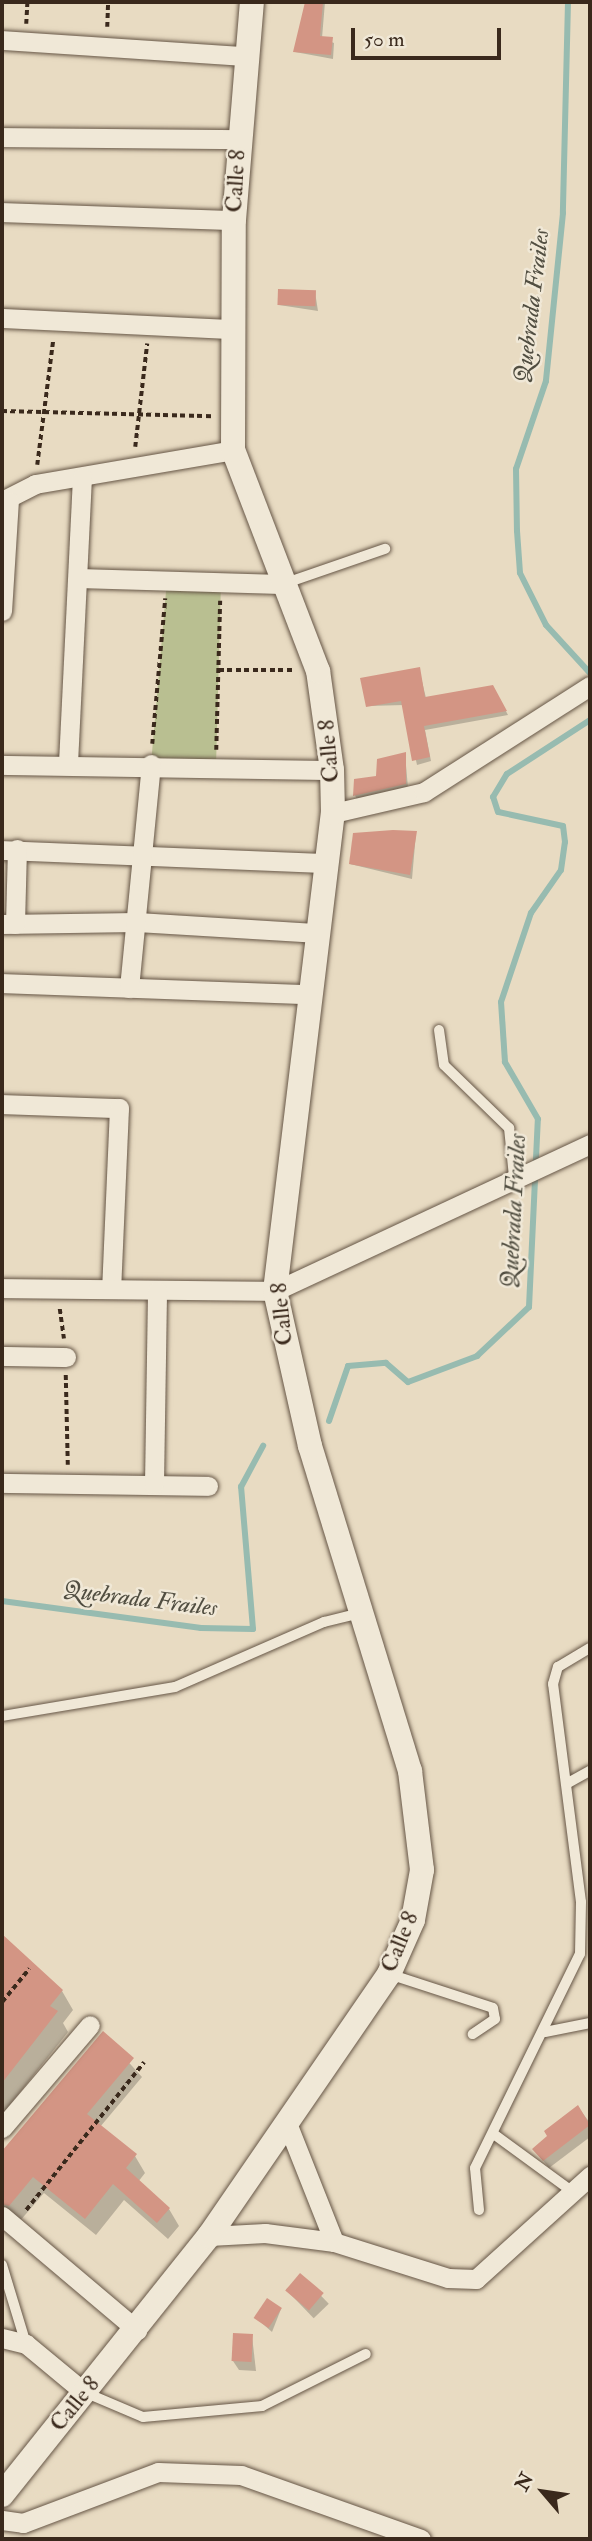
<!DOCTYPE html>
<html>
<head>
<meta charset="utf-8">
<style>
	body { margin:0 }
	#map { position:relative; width:592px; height:2541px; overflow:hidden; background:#e8dbc2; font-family:"IM FELL Double Pica",serif }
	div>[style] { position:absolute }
	.green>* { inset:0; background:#b9bf91 }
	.shadow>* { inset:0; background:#0003; transform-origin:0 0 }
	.stream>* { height:6px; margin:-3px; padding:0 3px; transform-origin:3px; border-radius:3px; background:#97bbb0 }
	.building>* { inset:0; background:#d39584; transform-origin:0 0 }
	.path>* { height:3.5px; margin-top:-1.75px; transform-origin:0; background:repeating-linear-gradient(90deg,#3a291c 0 5px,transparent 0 8.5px) }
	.roads { filter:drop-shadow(0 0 2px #665646) drop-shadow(0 0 2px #665646) }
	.service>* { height:10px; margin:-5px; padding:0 5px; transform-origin:5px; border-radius:5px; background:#f0e8d7 }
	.minor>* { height:19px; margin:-9.5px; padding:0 9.5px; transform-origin:9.5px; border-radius:9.5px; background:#f0e8d7 }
	.tertiary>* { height:24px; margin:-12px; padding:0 12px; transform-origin:12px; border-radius:12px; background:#f0e8d7 }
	span { translate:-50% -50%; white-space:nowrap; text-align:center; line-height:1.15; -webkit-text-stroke:5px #f0e8d7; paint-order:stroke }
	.street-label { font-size:23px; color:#3a291c }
	.water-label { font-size:24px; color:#514e41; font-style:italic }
	.frame { position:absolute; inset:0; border:4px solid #3a291c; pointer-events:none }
	.north { position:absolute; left:508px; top:2457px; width:70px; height:70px; -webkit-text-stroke:5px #f0e8d7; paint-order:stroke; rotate:299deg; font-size:19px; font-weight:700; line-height:28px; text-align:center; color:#3a291c }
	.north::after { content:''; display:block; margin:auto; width:24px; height:32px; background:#3a291c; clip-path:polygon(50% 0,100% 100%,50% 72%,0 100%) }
	.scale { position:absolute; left:351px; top:28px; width:150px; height:32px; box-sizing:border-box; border:4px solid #3a291c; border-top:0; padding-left:9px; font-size:21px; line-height:24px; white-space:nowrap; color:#3a291c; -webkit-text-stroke:5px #f0e8d7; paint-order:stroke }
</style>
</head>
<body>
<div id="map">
	<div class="green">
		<i style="clip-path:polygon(167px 580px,221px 582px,216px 766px,151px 764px)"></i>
	</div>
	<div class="shadow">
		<i style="clip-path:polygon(306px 2px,325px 2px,322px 38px,334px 43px,333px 59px,295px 52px)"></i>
		<i style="clip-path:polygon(315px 292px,318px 311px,279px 305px)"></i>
		<i style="clip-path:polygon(419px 669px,426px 698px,493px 687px,508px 715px,425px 730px,431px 761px,417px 765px,404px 705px,368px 706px)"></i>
		<i style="clip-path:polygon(405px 754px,408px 788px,357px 800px,355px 795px)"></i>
		<i style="clip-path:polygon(416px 833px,412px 879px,350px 864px)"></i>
		<i style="clip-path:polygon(2px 1936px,62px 1991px,73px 2010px,63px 2023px,68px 2032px,2px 2115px)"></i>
		<i style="clip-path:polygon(103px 2034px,142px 2077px,100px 2127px,135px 2156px,145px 2173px,138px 2182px,169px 2209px,179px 2226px,168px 2239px,124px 2200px,96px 2235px,44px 2193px,19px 2222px,2px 2209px,2px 2154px)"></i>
		<i style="clip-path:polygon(578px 2107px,590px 2123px,590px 2137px,549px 2168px,535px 2150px)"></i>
		<i style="left:301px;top:2275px;width:40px;height:21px;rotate:46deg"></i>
		<i style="clip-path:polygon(281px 2309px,272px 2332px,256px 2318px)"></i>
		<i style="clip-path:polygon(252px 2336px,256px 2371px,239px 2370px,233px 2361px)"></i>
	</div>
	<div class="stream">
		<i style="left:568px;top:2px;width:211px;rotate:91.4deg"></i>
		<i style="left:563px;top:213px;width:169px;rotate:95.8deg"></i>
		<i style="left:546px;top:381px;width:93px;rotate:108.8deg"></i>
		<i style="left:516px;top:469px;width:62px;rotate:89.1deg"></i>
		<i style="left:517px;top:531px;width:42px;rotate:85.9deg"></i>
		<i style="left:520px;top:573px;width:58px;rotate:63.4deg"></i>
		<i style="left:546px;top:625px;width:65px;rotate:47.5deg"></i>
		<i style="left:329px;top:1421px;width:58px;rotate:-70.9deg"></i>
		<i style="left:348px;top:1366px;width:38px;rotate:-5deg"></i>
		<i style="left:386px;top:1363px;width:29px;rotate:41deg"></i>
		<i style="left:408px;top:1382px;width:74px;rotate:-20.6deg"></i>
		<i style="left:477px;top:1356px;width:71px;rotate:-43.3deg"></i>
		<i style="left:529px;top:1307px;width:188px;rotate:-87.3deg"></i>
		<i style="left:538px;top:1119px;width:66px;rotate:-120.1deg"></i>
		<i style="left:505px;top:1062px;width:60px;rotate:-93.8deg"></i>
		<i style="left:501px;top:1002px;width:94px;rotate:-71.4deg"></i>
		<i style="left:531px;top:913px;width:52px;rotate:-55.1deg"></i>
		<i style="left:561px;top:870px;width:28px;rotate:-82deg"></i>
		<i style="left:565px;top:842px;width:16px;rotate:-97deg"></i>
		<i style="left:563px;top:826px;width:66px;rotate:-167.8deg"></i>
		<i style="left:498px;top:812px;width:16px;rotate:-108deg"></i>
		<i style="left:493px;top:797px;width:27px;rotate:-59deg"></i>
		<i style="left:507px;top:774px;width:99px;rotate:-33deg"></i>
		<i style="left:2px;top:1601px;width:201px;rotate:7.7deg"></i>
		<i style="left:201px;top:1628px;width:52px;rotate:1.1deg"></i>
		<i style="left:253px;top:1629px;width:143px;rotate:-94.8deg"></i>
		<i style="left:241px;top:1487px;width:47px;rotate:-61.8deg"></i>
	</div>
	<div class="building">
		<i style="clip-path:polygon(305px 2px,323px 2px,320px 36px,333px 37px,331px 55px,293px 52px)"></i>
		<i style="left:278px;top:289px;width:38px;height:16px;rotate:2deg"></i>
		<i style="clip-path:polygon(420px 667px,425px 697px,493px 685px,507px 711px,424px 726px,430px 757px,412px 761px,401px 701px,366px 707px,360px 678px)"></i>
		<i style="clip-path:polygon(406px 752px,406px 784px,353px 796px,354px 779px,376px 776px,377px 759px)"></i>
		<i style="clip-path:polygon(393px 830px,417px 831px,410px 875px,349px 864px,353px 833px)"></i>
		<i style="clip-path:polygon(2px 1934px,63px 1990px,50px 2006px,58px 2011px,2px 2083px)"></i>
		<i style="clip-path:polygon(103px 2031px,134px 2058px,87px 2114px,137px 2154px,126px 2168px,170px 2208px,157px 2223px,113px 2184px,85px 2219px,33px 2177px,9px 2206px,2px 2204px,2px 2151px)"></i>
		<i style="clip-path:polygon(578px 2105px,590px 2125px,543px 2161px,532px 2149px,547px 2136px,544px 2131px)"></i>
		<i style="left:300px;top:2273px;width:31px;height:23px;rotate:40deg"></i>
		<i style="left:267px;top:2298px;width:18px;height:24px;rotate:34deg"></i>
		<i style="left:233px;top:2333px;width:20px;height:28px;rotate:3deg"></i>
	</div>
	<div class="path">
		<i style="left:26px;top:24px;width:22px;rotate:-87deg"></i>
		<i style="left:107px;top:27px;width:25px;rotate:-88deg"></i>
		<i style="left:2px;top:411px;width:211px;rotate:1.4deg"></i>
		<i style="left:135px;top:447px;width:104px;rotate:-83.4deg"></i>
		<i style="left:37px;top:465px;width:126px;rotate:-82.7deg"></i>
		<i style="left:219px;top:670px;width:76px"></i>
		<i style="left:152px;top:744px;width:146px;rotate:-84.9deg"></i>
		<i style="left:216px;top:750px;width:149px;rotate:-88.5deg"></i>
		<i style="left:60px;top:1309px;width:30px;rotate:82deg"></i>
		<i style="left:66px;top:1375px;width:90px;rotate:88.7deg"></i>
		<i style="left:2px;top:2002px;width:43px;rotate:-50.7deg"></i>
		<i style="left:26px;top:2210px;width:189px;rotate:-51.4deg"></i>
	</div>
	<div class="roads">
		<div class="service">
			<i style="left:286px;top:583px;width:105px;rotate:-19deg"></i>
			<i style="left:439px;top:1030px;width:35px;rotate:82deg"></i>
			<i style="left:444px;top:1065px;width:91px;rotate:44.1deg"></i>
			<i style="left:509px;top:1128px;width:48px;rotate:84.1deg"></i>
			<i style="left:2px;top:1716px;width:175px;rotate:-9.5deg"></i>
			<i style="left:175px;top:1687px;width:163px;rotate:-23.6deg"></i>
			<i style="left:324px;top:1622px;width:36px;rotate:-14deg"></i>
			<i style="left:568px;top:1783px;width:25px;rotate:-29deg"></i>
			<i style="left:389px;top:1974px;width:109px;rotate:18.1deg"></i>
			<i style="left:493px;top:2008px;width:11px;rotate:80deg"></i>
			<i style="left:495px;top:2019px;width:27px;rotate:146deg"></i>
			<i style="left:545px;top:2032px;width:46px;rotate:-11.3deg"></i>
			<i style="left:495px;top:2135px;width:97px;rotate:36.2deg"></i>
			<i style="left:479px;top:2210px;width:42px;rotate:-95.4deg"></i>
			<i style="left:475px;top:2168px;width:238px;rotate:-63.9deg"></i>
			<i style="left:580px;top:1954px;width:52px;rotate:-88.9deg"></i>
			<i style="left:581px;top:1902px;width:220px;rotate:-97.3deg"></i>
			<i style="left:553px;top:1684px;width:18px;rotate:-74deg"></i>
			<i style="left:558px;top:1667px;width:37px;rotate:-31deg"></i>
			<i style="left:2px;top:2265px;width:83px;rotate:73.1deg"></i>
			<i style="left:84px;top:2392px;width:64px;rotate:23deg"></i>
			<i style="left:143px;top:2417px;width:120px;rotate:-5.3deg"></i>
			<i style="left:262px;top:2406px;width:116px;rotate:-26.6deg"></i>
		</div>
		<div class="minor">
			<i style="left:2px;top:40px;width:245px;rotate:3.8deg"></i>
			<i style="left:2px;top:137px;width:236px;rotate:0.5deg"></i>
			<i style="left:2px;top:212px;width:232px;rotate:2deg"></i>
			<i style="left:2px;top:318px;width:228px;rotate:2.8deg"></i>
			<i style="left:2px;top:501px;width:37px;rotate:-27deg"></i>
			<i style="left:35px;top:484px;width:201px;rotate:-9.7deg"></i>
			<i style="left:78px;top:578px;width:203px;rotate:1.7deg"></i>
			<i style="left:2px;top:611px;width:110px;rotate:-86.4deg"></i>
			<i style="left:68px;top:763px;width:286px;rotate:-87.2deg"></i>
			<i style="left:2px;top:765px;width:330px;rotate:0.9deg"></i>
			<i style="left:333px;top:813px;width:93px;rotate:-13deg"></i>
			<i style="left:424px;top:792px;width:197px;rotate:-32.6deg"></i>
			<i style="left:2px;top:850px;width:324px;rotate:2.3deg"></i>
			<i style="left:2px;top:924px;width:135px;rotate:-0.8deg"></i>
			<i style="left:137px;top:922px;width:178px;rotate:3.5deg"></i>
			<i style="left:15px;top:924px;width:75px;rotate:-88.5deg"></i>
			<i style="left:2px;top:983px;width:304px;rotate:2.1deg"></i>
			<i style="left:129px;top:988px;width:225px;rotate:-84.4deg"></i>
			<i style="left:2px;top:1104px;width:117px;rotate:2deg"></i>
			<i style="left:119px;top:1108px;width:181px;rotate:92.5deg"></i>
			<i style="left:2px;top:1288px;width:273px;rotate:0.6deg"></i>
			<i style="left:275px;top:1291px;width:348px;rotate:-25deg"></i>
			<i style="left:2px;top:1356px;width:64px;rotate:0.9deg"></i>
			<i style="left:2px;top:1483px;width:206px;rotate:0.8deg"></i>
			<i style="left:154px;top:1484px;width:193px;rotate:-89.1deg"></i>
			<i style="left:287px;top:2123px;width:128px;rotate:68.4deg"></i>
			<i style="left:2px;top:2128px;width:135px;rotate:-49.5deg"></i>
			<i style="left:2px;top:2216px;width:177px;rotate:40.2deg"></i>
			<i style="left:209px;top:2236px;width:56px;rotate:-3.1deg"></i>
			<i style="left:265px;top:2233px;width:70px;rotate:7.4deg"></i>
			<i style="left:334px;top:2242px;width:120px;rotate:17.5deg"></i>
			<i style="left:448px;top:2278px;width:28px;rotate:2deg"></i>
			<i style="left:476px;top:2279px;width:154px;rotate:-42.1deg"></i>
			<i style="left:2px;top:2338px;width:25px;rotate:14deg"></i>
			<i style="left:26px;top:2344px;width:75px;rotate:39.6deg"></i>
			<i style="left:2px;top:2520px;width:21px;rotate:8deg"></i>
			<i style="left:23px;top:2523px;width:144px;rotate:-20.7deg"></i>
			<i style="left:158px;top:2472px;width:83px;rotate:2.1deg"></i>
			<i style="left:241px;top:2475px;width:191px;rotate:19.6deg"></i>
		</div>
		<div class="tertiary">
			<i style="left:2px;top:2495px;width:332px;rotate:-51.4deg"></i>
			<i style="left:209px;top:2236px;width:318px;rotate:-55.5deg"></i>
			<i style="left:389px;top:1974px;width:59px;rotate:-66deg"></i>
			<i style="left:413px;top:1920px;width:51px;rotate:-79.8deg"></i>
			<i style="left:422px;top:1870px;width:100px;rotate:-96.9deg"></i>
			<i style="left:410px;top:1771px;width:340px;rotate:-107.1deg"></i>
			<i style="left:310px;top:1446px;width:159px;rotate:-102.7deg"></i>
			<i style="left:275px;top:1291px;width:482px;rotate:-83.1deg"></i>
			<i style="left:333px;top:813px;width:43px;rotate:-91.3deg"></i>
			<i style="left:332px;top:770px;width:100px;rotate:-98deg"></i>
			<i style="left:318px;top:671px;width:237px;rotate:-111deg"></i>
			<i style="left:233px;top:450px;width:230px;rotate:-89.8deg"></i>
			<i style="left:234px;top:220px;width:219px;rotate:-85.3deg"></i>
		</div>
	</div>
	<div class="street-label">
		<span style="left:236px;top:181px;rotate:-87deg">Calle 8</span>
		<span style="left:329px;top:751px;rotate:-95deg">Calle 8</span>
		<span style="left:282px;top:1314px;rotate:-96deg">Calle 8</span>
		<span style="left:400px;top:1942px;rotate:-68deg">Calle 8</span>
		<span style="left:75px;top:2404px;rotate:-51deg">Calle 8</span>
	</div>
	<div class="water-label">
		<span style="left:532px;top:306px;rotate:-83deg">Quebrada Frailes</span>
		<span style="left:514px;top:1211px;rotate:-87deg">Quebrada Frailes</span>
		<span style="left:140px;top:1599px;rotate:7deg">Quebrada Frailes</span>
	</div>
	<div class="frame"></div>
	<div class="north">N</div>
	<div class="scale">50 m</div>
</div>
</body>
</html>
